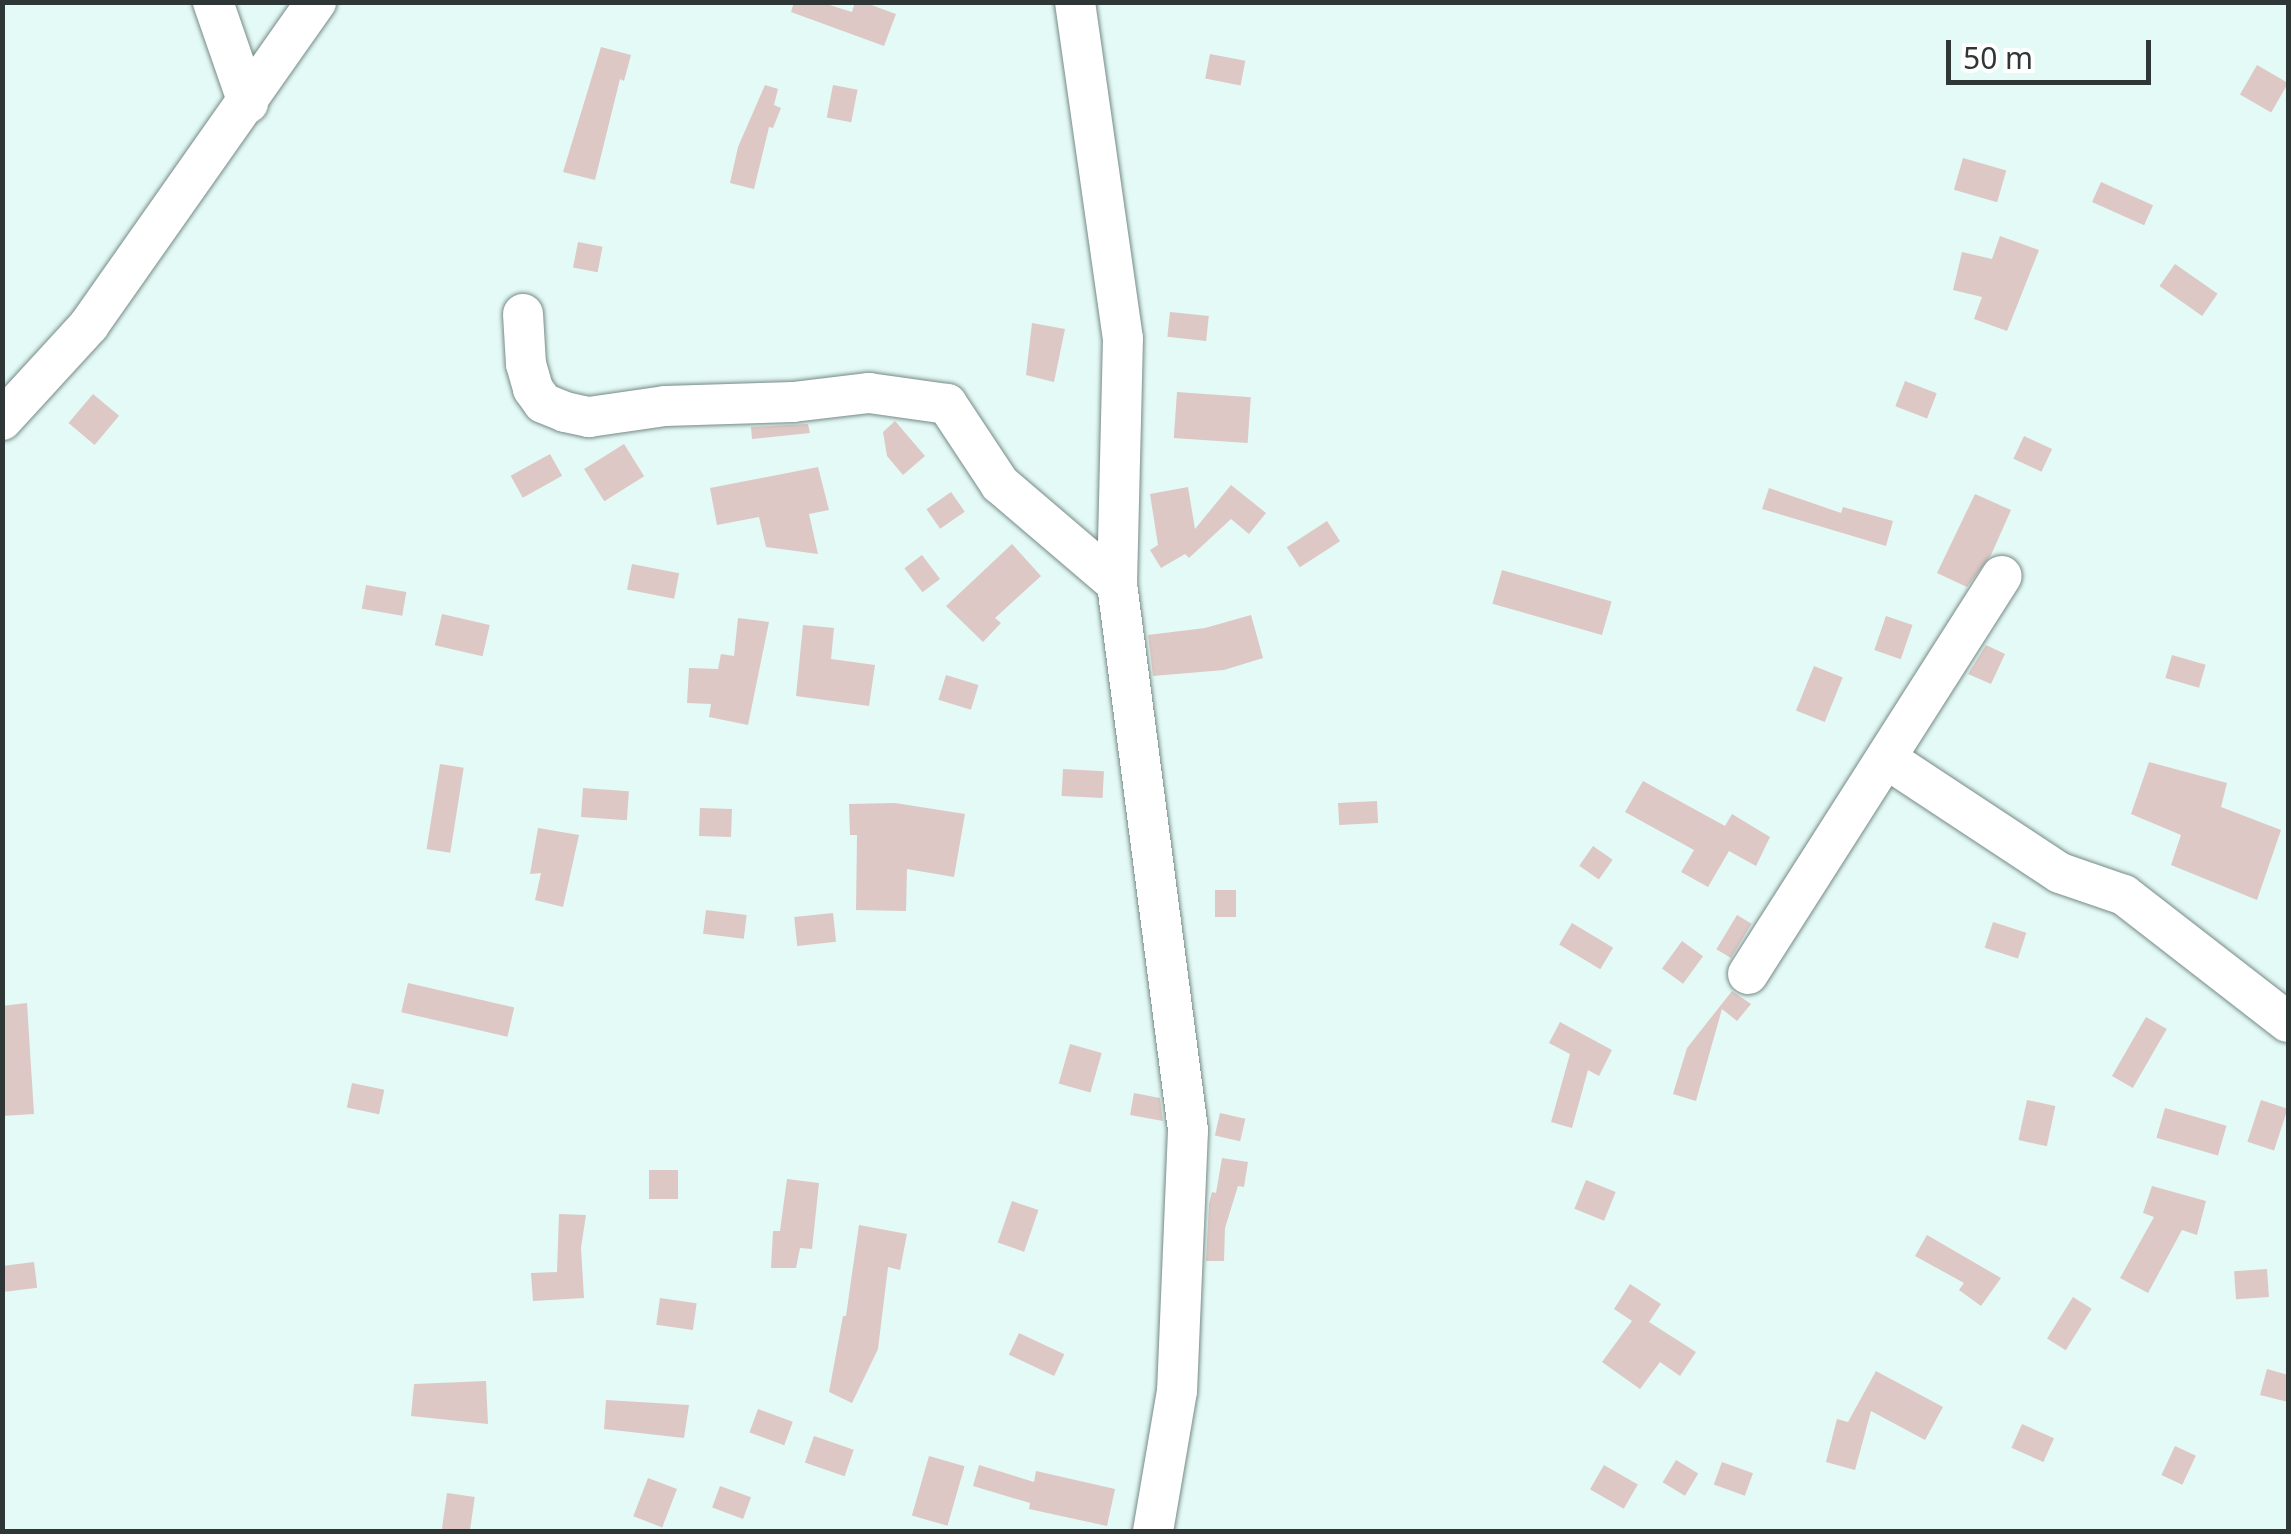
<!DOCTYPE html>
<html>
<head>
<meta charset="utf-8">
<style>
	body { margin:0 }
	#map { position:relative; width:2291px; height:1534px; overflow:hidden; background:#e4faf6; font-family:"Noto Sans",sans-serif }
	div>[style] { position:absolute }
	.building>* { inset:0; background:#ddc8c5; transform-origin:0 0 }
	.roads { filter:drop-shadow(0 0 2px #768a86) drop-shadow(0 0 2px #768a86) }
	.minor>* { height:40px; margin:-20px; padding:0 20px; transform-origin:20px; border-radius:20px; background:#fff }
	span { translate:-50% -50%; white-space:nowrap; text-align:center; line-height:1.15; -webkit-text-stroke:10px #fff; paint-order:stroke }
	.frame { position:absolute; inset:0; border:5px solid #2f3736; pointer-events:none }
	.scale { position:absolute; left:1946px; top:40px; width:205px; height:45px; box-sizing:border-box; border:5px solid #2f3736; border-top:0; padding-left:12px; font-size:30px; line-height:35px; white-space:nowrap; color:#2f3736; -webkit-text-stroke:8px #fff; paint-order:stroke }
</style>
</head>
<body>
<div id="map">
	<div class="building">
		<i style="clip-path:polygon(794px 2px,820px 2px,852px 12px,855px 2px,863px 2px,896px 14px,884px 46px,791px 12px)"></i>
		<i style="clip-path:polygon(601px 47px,631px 55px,624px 81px,620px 79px,595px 180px,563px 172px)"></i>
		<i style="left:1210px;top:54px;width:36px;height:25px;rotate:11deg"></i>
		<i style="left:2257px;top:65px;width:36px;height:34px;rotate:30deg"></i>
		<i style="clip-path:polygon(765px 85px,778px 89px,774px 105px,781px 108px,773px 128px,769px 127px,754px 189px,730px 183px,738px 147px)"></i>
		<i style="left:833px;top:85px;width:25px;height:33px;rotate:11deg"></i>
		<i style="left:1963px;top:158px;width:45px;height:33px;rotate:16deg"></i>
		<i style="left:2101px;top:182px;width:57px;height:22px;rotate:24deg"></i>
		<i style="clip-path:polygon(2000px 236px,2039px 250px,2007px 331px,1974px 319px,1982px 297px,1953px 290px,1962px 252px,1992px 259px)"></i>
		<i style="left:578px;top:242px;width:25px;height:26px;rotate:11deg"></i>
		<i style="left:2175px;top:264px;width:52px;height:27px;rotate:35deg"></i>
		<i style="left:1170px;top:312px;width:39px;height:25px;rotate:6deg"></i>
		<i style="clip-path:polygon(1032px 323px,1065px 329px,1054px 382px,1026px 375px)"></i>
		<i style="left:1905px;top:381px;width:34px;height:27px;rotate:21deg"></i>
		<i style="left:1177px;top:392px;width:74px;height:46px;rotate:4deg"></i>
		<i style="left:93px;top:394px;width:34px;height:38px;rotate:40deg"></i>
		<i style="clip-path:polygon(895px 421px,925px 456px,903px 475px,887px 456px,883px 432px)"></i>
		<i style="clip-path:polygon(808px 424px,810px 433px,752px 439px,751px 427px)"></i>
		<i style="left:2024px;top:436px;width:31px;height:25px;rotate:25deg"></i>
		<i style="left:624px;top:444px;width:38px;height:47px;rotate:58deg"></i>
		<i style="left:550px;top:454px;width:25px;height:45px;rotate:61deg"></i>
		<i style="clip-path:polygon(818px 467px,829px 510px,809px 514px,818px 554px,766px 547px,759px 517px,717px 525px,710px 488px)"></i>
		<i style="clip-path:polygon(1231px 485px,1266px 513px,1249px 534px,1231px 519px,1189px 558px,1185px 554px,1161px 568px,1150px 550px,1158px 545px,1150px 494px,1188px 487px,1195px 529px)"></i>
		<i style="clip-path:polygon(1769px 488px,1841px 513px,1843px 507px,1893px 521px,1886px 546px,1762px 509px)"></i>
		<i style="left:951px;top:492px;width:24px;height:30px;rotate:55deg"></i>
		<i style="clip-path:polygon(1975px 494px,2011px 510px,1991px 555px,1967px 587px,1937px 573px)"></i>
		<i style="left:1327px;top:521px;width:24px;height:48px;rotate:57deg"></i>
		<i style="clip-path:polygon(1012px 544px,1041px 576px,995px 618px,1001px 623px,983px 642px,946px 606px)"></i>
		<i style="left:922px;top:555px;width:30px;height:22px;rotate:53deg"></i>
		<i style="left:632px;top:564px;width:48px;height:26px;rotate:11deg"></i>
		<i style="left:1502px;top:570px;width:114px;height:35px;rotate:16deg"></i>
		<i style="left:366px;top:585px;width:41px;height:24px;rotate:10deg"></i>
		<i style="left:442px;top:614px;width:49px;height:32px;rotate:13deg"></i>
		<i style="clip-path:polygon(1251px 615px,1263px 658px,1224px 670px,1153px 676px,1148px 635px,1205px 628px)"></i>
		<i style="left:1886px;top:616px;width:28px;height:36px;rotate:19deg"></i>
		<i style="clip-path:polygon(738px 618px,769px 622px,748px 725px,709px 717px,711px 704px,687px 703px,689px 668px,718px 669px,721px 654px,734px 656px)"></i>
		<i style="clip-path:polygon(803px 625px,834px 628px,831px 659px,875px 665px,869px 706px,796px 696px)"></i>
		<i style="clip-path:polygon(1986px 645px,2005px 654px,1991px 684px,1968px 674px)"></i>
		<i style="left:2172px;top:655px;width:35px;height:24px;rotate:16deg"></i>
		<i style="left:1814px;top:666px;width:31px;height:48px;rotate:22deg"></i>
		<i style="left:946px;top:675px;width:34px;height:26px;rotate:17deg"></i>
		<i style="clip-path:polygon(2149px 762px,2227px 783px,2221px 807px,2281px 830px,2257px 900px,2171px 865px,2181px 835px,2131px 814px)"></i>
		<i style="left:440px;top:764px;width:24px;height:86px;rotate:9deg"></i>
		<i style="left:1063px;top:769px;width:41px;height:27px;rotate:3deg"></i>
		<i style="clip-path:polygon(1643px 781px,1725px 826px,1732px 814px,1770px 837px,1756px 866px,1729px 851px,1708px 887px,1681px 872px,1694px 850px,1625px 812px)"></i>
		<i style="left:583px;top:788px;width:46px;height:29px;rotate:4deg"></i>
		<i style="left:1377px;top:801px;width:22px;height:39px;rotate:87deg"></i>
		<i style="clip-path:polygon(895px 803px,965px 814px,954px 877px,907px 869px,906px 911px,856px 910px,857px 835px,850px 835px,849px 804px)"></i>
		<i style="left:700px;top:808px;width:32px;height:28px;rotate:2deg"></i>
		<i style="clip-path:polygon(538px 828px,579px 835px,563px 907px,535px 900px,541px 873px,530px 874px)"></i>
		<i style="left:1593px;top:846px;width:24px;height:24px;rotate:35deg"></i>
		<i style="left:1215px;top:890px;width:21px;height:27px"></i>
		<i style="left:706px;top:910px;width:41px;height:24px;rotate:7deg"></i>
		<i style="left:833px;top:913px;width:29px;height:39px;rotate:84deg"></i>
		<i style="left:1737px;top:915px;width:17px;height:40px;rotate:31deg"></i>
		<i style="left:1993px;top:922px;width:35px;height:27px;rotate:18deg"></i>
		<i style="left:1572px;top:923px;width:48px;height:25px;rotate:31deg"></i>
		<i style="left:1682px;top:941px;width:26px;height:34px;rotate:36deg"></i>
		<i style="left:408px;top:983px;width:109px;height:30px;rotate:13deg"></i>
		<i style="clip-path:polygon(1732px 991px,1751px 1004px,1737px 1021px,1722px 1009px,1696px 1101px,1673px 1094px,1687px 1048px)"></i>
		<i style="clip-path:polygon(27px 1003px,34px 1114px,2px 1116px,2px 1006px)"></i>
		<i style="left:2146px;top:1017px;width:24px;height:68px;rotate:30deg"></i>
		<i style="clip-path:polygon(1560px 1022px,1612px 1050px,1599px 1076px,1588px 1070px,1572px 1128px,1551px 1122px,1570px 1054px,1549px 1043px)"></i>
		<i style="left:1070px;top:1044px;width:33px;height:41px;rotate:16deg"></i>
		<i style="left:352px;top:1083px;width:33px;height:25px;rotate:12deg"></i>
		<i style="clip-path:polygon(1134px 1093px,1160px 1098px,1163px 1121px,1130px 1115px)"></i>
		<i style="left:2027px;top:1100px;width:29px;height:41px;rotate:12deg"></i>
		<i style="left:2261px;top:1100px;width:28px;height:44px;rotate:18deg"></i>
		<i style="left:2165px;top:1108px;width:64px;height:31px;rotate:16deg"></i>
		<i style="left:1220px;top:1113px;width:26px;height:23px;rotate:13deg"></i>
		<i style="clip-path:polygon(1222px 1158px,1248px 1162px,1244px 1187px,1238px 1186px,1225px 1228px,1224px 1261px,1206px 1261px,1209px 1204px,1212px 1192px,1216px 1193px)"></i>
		<i style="left:649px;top:1170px;width:29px;height:29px"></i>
		<i style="clip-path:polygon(787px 1179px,819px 1183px,812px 1249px,800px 1248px,796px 1268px,771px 1268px,773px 1231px,780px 1231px)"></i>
		<i style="left:1586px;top:1180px;width:32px;height:31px;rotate:22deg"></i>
		<i style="clip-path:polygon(2152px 1186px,2206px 1201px,2197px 1235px,2182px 1230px,2148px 1293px,2120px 1278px,2154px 1217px,2143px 1213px)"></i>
		<i style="left:1012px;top:1201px;width:28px;height:44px;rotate:19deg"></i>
		<i style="clip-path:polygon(559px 1214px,586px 1215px,581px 1248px,584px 1298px,533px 1301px,531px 1273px,557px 1272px)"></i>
		<i style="clip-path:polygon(859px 1225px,907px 1234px,900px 1270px,888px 1267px,878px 1349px,852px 1403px,829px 1392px,843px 1316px,846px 1316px)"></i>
		<i style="clip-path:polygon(1927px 1235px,2001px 1278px,1981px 1306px,1959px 1290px,1964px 1283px,1915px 1256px)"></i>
		<i style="left:34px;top:1262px;width:26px;height:32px;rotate:83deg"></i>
		<i style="left:2267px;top:1269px;width:28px;height:33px;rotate:86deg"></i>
		<i style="clip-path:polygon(1630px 1284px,1661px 1304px,1649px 1322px,1696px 1352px,1680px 1376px,1660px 1362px,1640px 1389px,1602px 1362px,1632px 1321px,1614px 1309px)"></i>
		<i style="left:2073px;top:1297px;width:22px;height:49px;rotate:32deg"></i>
		<i style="left:660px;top:1298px;width:37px;height:27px;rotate:8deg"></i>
		<i style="left:1019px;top:1333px;width:50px;height:24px;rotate:25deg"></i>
		<i style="clip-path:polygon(2267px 1369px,2288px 1375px,2288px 1402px,2260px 1395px)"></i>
		<i style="clip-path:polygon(1876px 1371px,1943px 1407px,1925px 1440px,1871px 1411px,1855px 1470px,1826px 1462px,1837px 1419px,1848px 1422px)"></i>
		<i style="clip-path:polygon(486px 1381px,488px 1424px,411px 1416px,414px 1384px)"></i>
		<i style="clip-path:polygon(606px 1400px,689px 1405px,684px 1438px,604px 1429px)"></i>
		<i style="left:758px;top:1409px;width:37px;height:25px;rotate:20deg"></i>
		<i style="left:2022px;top:1424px;width:35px;height:26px;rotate:24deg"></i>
		<i style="left:814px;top:1436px;width:42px;height:28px;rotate:19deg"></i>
		<i style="left:2175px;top:1446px;width:23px;height:32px;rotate:25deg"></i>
		<i style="left:929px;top:1456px;width:37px;height:62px;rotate:16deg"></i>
		<i style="left:1676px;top:1460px;width:26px;height:26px;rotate:31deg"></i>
		<i style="left:1722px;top:1462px;width:33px;height:24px;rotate:20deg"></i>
		<i style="clip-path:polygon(979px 1465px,1034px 1482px,1036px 1471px,1115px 1489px,1107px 1526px,1029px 1509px,1030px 1503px,973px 1486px)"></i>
		<i style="left:1604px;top:1465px;width:39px;height:28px;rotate:30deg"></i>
		<i style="left:648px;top:1478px;width:31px;height:41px;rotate:21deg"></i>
		<i style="left:720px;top:1486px;width:33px;height:23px;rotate:20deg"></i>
		<i style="left:447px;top:1493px;width:28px;height:36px;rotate:8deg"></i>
	</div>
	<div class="roads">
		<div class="minor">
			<i style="left:213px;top:2px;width:107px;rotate:70.9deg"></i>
			<i style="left:1075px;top:2px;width:339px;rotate:81.9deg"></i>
			<i style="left:1123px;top:338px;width:246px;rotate:91.4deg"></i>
			<i style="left:1117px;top:584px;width:551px;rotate:82.59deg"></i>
			<i style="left:1188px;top:1130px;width:261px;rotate:92.4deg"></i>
			<i style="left:1177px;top:1391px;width:143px;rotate:99.7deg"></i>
			<i style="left:523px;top:314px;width:50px;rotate:86.6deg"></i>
			<i style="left:526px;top:364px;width:26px;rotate:74deg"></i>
			<i style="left:533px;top:389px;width:17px;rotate:54deg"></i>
			<i style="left:543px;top:403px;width:24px;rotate:22deg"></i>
			<i style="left:565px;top:412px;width:25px;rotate:12deg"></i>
			<i style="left:589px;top:417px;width:77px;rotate:-8.2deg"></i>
			<i style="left:665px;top:406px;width:128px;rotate:-1.8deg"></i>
			<i style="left:793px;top:402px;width:77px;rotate:-6.8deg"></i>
			<i style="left:869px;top:393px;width:79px;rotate:8deg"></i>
			<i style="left:947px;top:404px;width:96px;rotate:56.5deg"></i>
			<i style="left:1000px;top:484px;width:154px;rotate:40.5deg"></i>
			<i style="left:2px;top:420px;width:129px;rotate:-47.5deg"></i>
			<i style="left:89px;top:325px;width:395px;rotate:-54.9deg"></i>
			<i style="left:1887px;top:759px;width:207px;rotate:33.4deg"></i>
			<i style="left:2060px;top:873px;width:68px;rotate:19deg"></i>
			<i style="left:2124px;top:895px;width:207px;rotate:37.8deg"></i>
			<i style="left:1748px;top:974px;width:472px;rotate:-57.5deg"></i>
		</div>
	</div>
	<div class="frame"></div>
	<div class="scale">50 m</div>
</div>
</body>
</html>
